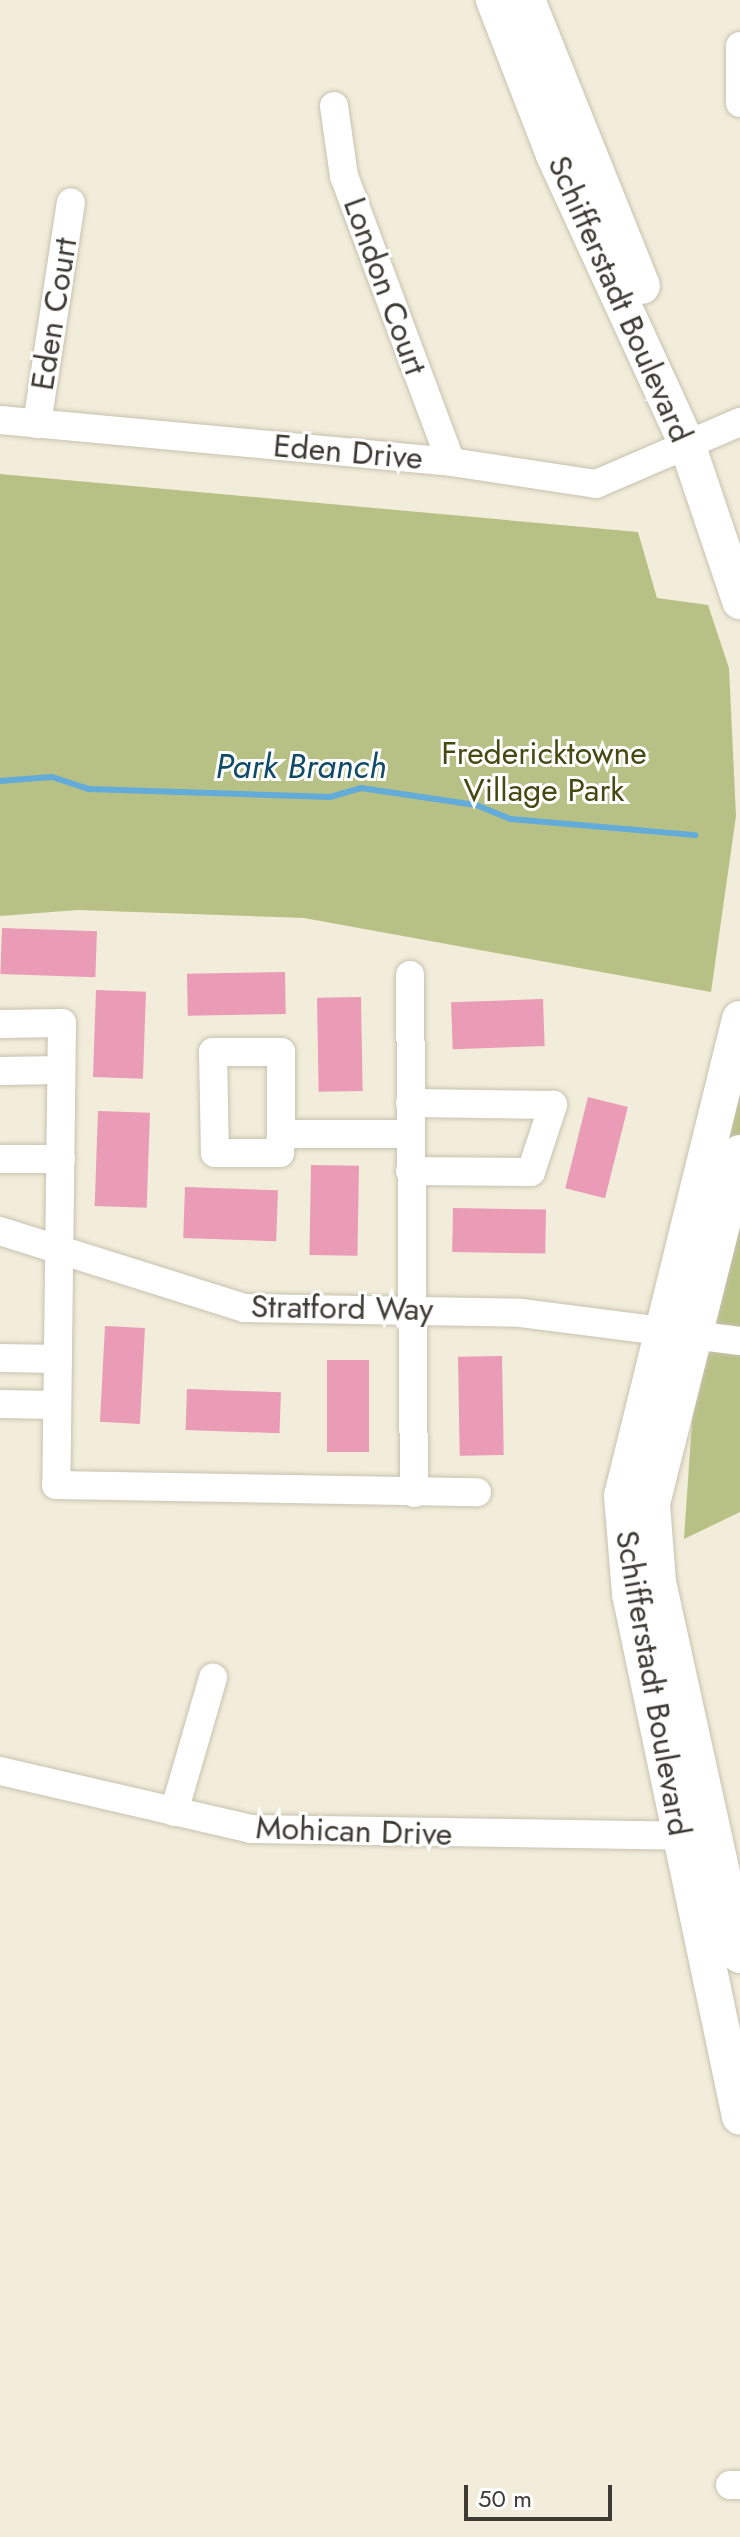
<!DOCTYPE html>
<html>
<head>
<meta charset="utf-8">
<style>
	body { margin:0 }
	#map { position:relative; width:740px; height:2537px; overflow:hidden; background:#f2ecda; font-family:Jost,sans-serif }
	div>[style] { position:absolute }
	.green>* { inset:0; background:#b8c185 }
	.stream>* { height:6px; margin:-3px; padding:0 3px; transform-origin:3px; border-radius:3px; background:#63abd9 }
	.building>* { inset:0; background:#ea9bb6; transform-origin:0 0 }
	.roads { filter:drop-shadow(0 0 2px #c7c2b0) drop-shadow(0 0 2px #c7c2b0) }
	.minor>* { height:28px; margin:-14px; padding:0 14px; transform-origin:14px; border-radius:14px; background:#fff }
	.major>* { height:36px; margin:-18px; padding:0 18px; transform-origin:18px; border-radius:18px; background:#fff }
	span { translate:-50% -50%; white-space:nowrap; text-align:center; line-height:1.15; -webkit-text-stroke:6px #fff; paint-order:stroke }
	.street-label { font-size:32px; color:#3d3b34 }
	.park-label { font-size:32px; color:#444a12 }
	.water-label { font-size:34px; color:#104a69; font-style:italic }
	.scale { position:absolute; left:464px; top:2485px; width:148px; height:36px; box-sizing:border-box; border:4px solid #3d3b34; border-top:0; padding-left:10px; font-size:24px; line-height:28px; white-space:nowrap; color:#3d3b34; -webkit-text-stroke:6px #fff; paint-order:stroke }
</style>
</head>
<body>
<div id="map">
	<div class="green">
		<i style="clip-path:polygon(0 474px,638px 532px,657px 598px,708px 605px,729px 668px,736px 816px,711px 992px,304px 918px,78px 910px,0 916px)"></i>
		<i style="clip-path:polygon(740px 1078px,740px 1512px,684px 1539px,703px 1260px)"></i>
	</div>
	<div class="stream">
		<i style="left:0;top:781px;width:52px;rotate:-4.4deg"></i>
		<i style="left:52px;top:777px;width:39px;rotate:18deg"></i>
		<i style="left:89px;top:789px;width:241px;rotate:1.9deg"></i>
		<i style="left:330px;top:797px;width:32px;rotate:-16deg"></i>
		<i style="left:361px;top:788px;width:116px;rotate:8.4deg"></i>
		<i style="left:476px;top:805px;width:38px;rotate:22deg"></i>
		<i style="left:511px;top:819px;width:185px;rotate:5deg"></i>
	</div>
	<div class="building">
		<i style="left:2px;top:928px;width:95px;height:46px;rotate:2deg"></i>
		<i style="left:285px;top:972px;width:42px;height:98px;rotate:89deg"></i>
		<i style="left:96px;top:990px;width:50px;height:87px;rotate:2deg"></i>
		<i style="left:361px;top:997px;width:94px;height:44px;rotate:89deg"></i>
		<i style="left:543px;top:999px;width:47px;height:92px;rotate:88deg"></i>
		<i style="left:588px;top:1097px;width:41px;height:94px;rotate:14deg"></i>
		<i style="left:98px;top:1111px;width:52px;height:95px;rotate:2deg"></i>
		<i style="left:311px;top:1165px;width:48px;height:90px;rotate:1deg"></i>
		<i style="left:185px;top:1187px;width:93px;height:51px;rotate:2deg"></i>
		<i style="left:453px;top:1208px;width:93px;height:44px;rotate:1deg"></i>
		<i style="left:105px;top:1326px;width:40px;height:96px;rotate:3deg"></i>
		<i style="left:502px;top:1356px;width:99px;height:44px;rotate:89deg"></i>
		<i style="left:327px;top:1360px;width:42px;height:92px"></i>
		<i style="left:187px;top:1389px;width:94px;height:41px;rotate:2deg"></i>
	</div>
	<div class="roads">
		<div class="minor">
			<i style="left:740px;top:46px;width:57px;rotate:90deg"></i>
			<i style="left:334px;top:106px;width:71px;rotate:81.9deg"></i>
			<i style="left:344px;top:176px;width:305px;rotate:69.5deg"></i>
			<i style="left:0;top:420px;width:453px;rotate:5.3deg"></i>
			<i style="left:451px;top:462px;width:147px;rotate:8.6deg"></i>
			<i style="left:596px;top:484px;width:157px;rotate:-23.3deg"></i>
			<i style="left:37px;top:424px;width:224px;rotate:-81.3deg"></i>
			<i style="left:410px;top:975px;width:518px;rotate:89.56deg"></i>
			<i style="left:0;top:1024px;width:62px;rotate:-0.9deg"></i>
			<i style="left:62px;top:1023px;width:462px;rotate:90.7deg"></i>
			<i style="left:56px;top:1485px;width:421px;rotate:1deg"></i>
			<i style="left:0;top:1071px;width:61px;rotate:-0.9deg"></i>
			<i style="left:281px;top:1134px;width:82px;rotate:-90deg"></i>
			<i style="left:281px;top:1052px;width:68px;rotate:180deg"></i>
			<i style="left:213px;top:1052px;width:101px;rotate:88.9deg"></i>
			<i style="left:215px;top:1153px;width:65px"></i>
			<i style="left:280px;top:1153px;width:19px;rotate:-87deg"></i>
			<i style="left:281px;top:1134px;width:129px"></i>
			<i style="left:0;top:1159px;width:61px"></i>
			<i style="left:410px;top:1171px;width:121px;rotate:0.5deg"></i>
			<i style="left:531px;top:1172px;width:71px;rotate:-71.8deg"></i>
			<i style="left:553px;top:1105px;width:143px;rotate:-179.2deg"></i>
			<i style="left:0;top:1231px;width:256px;rotate:17.5deg"></i>
			<i style="left:244px;top:1308px;width:277px;rotate:1deg"></i>
			<i style="left:521px;top:1313px;width:221px;rotate:7.3deg"></i>
			<i style="left:0;top:1358px;width:58px;rotate:1deg"></i>
			<i style="left:0;top:1404px;width:57px;rotate:1deg"></i>
			<i style="left:0;top:1771px;width:258px;rotate:13deg"></i>
			<i style="left:251px;top:1829px;width:450px;rotate:0.9deg"></i>
			<i style="left:174px;top:1812px;width:140px;rotate:-73.8deg"></i>
			<i style="left:730px;top:2485px;width:10px"></i>
		</div>
		<div class="major">
			<i style="left:494px;top:0;width:166px;rotate:68.8deg"></i>
			<i style="left:554px;top:155px;width:318px;rotate:65.3deg"></i>
			<i style="left:687px;top:444px;width:166px;rotate:71.3deg"></i>
			<i style="left:527px;top:0;width:308px;rotate:68.1deg"></i>
			<i style="left:740px;top:1019px;width:491px;rotate:103.9deg"></i>
			<i style="left:622px;top:1496px;width:98px;rotate:85.3deg"></i>
			<i style="left:630px;top:1594px;width:534px;rotate:78.12deg"></i>
			<i style="left:740px;top:1153px;width:362px;rotate:104.1deg"></i>
			<i style="left:652px;top:1504px;width:78px;rotate:85.6deg"></i>
			<i style="left:658px;top:1582px;width:382px;rotate:77.6deg"></i>
		</div>
	</div>
	<div class="street-label">
		<span style="left:385px;top:286px;rotate:70deg">London Court</span>
		<span style="left:620px;top:299px;rotate:66deg">Schifferstadt Boulevard</span>
		<span style="left:54px;top:314px;rotate:-81deg">Eden Court</span>
		<span style="left:348px;top:452px;rotate:5deg">Eden Drive</span>
		<span style="left:342px;top:1308px;rotate:1deg">Stratford Way</span>
		<span style="left:653px;top:1683px;rotate:80deg">Schifferstadt Boulevard</span>
		<span style="left:354px;top:1831px;rotate:2deg">Mohican Drive</span>
	</div>
	<div class="park-label">
		<span style="left:544px;top:772px">Fredericktowne<br>Village Park</span>
	</div>
	<div class="water-label">
		<span style="left:301px;top:767px">Park Branch</span>
	</div>
	<div class="scale">50 m</div>
</div>
</body>
</html>
